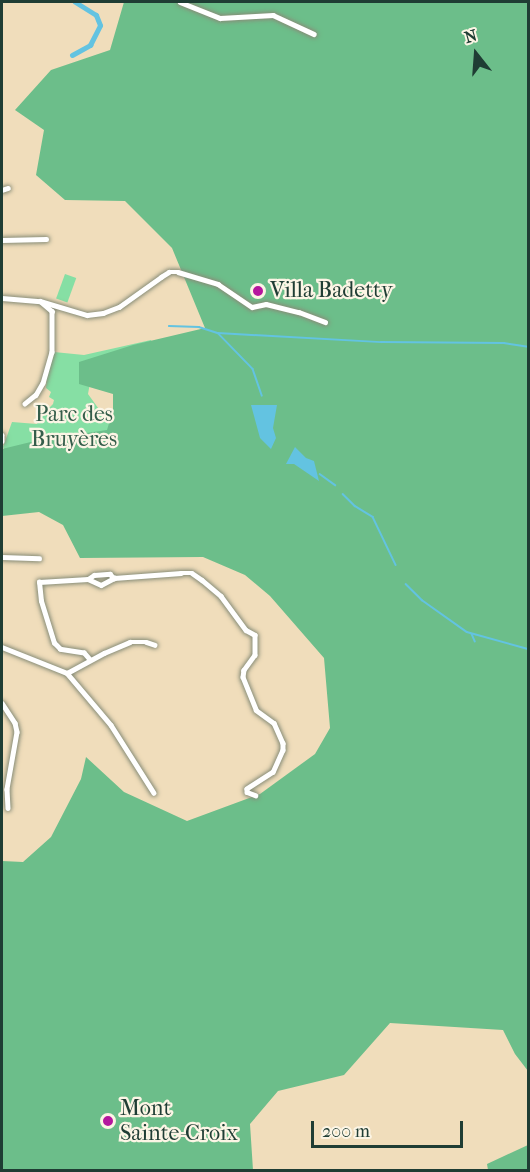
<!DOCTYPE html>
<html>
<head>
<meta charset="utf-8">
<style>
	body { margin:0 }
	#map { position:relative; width:530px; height:1172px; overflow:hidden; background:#f0ddbb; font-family:"IM FELL French Canon",serif }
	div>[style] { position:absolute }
	.green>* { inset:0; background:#86dfa4; transform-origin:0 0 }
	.forest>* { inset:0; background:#6cbe8a }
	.water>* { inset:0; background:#63c3e1 }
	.stream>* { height:1.5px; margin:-0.75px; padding:0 0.75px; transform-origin:0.75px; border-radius:0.75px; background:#63c3e1 }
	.canal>* { height:5px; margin:-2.5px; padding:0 2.5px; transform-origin:2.5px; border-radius:2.5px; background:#63c3e1 }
	.roads { filter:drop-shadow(0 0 2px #888d78) drop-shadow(0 0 2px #888d78) }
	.street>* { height:4.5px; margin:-2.25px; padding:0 2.25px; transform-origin:2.25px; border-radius:2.25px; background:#fff }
	.dots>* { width:16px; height:16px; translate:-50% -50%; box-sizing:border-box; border:3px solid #fcf5e5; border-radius:50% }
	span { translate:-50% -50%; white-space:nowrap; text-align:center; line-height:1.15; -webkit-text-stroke:4.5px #fcf5e5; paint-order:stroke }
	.poi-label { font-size:22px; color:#1f3d34 }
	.left { translate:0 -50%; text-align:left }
	.park-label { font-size:22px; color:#345d4a }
	.frame { position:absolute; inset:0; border:3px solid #1f3d34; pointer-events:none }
	.north { position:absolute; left:446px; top:24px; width:60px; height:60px; -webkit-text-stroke:4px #fcf5e5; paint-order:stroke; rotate:343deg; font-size:16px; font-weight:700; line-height:24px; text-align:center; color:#1f3d34 }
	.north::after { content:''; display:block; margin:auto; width:21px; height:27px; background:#1f3d34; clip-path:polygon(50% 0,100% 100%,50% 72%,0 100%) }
	.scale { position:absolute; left:311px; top:1121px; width:152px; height:27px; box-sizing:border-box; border:3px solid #1f3d34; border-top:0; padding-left:8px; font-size:18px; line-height:21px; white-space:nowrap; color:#1f3d34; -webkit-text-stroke:4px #fcf5e5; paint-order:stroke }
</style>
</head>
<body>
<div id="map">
	<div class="green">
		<i style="left:65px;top:274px;width:12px;height:26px;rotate:20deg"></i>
		<i style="clip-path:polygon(151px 340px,157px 359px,90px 383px,88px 394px,101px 412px,130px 436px,14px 469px,3px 447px,12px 422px,37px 424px,44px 404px,50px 407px,53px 404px,54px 400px,49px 397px,51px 392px,46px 388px,47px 376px,54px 352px,84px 355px)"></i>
	</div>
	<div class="forest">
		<i style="clip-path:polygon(124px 2px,528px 2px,528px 1071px,515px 1054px,503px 1030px,390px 1023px,344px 1075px,278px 1091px,250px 1124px,253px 1170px,2px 1170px,2px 861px,23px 862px,51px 837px,81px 779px,86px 757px,124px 792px,187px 821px,260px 794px,315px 754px,330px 728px,324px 658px,270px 596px,245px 575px,203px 557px,80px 558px,63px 525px,39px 512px,2px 516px,2px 449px,39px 440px,107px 430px,113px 410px,113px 394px,79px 384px,79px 362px,133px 345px,205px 328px,172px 248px,125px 201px,65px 200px,36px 175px,44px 130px,15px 110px,51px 70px,110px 50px)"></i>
		<i style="clip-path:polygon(528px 1145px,528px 1170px,488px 1170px,487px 1164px)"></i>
	</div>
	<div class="water">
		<i style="clip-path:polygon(251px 405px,277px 405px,273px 428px,276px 438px,271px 449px,260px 438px)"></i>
		<i style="clip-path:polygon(295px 447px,306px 458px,314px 461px,319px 481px,294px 464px,286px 464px)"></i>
	</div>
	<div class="stream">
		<i style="left:169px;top:326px;width:30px;rotate:2deg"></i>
		<i style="left:199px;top:327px;width:20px;rotate:18deg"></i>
		<i style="left:218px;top:333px;width:50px;rotate:45.8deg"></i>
		<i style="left:253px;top:369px;width:28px;rotate:71deg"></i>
		<i style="left:218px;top:333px;width:163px;rotate:3.2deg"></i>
		<i style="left:381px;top:342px;width:123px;rotate:0.5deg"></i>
		<i style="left:504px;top:343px;width:24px;rotate:9deg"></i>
		<i style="left:320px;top:474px;width:19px;rotate:36deg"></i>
		<i style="left:343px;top:494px;width:17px;rotate:45deg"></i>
		<i style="left:355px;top:506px;width:21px;rotate:31deg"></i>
		<i style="left:373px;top:517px;width:53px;rotate:64.4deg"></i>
		<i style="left:406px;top:584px;width:23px;rotate:45deg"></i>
		<i style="left:422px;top:600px;width:55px;rotate:35.4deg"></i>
		<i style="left:467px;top:632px;width:63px;rotate:15.6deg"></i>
		<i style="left:472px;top:634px;width:8px;rotate:67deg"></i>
	</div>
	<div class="canal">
		<i style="left:72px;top:55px;width:21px;rotate:-29deg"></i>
		<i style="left:90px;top:45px;width:22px;rotate:-63deg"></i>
		<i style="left:100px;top:25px;width:11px;rotate:-112deg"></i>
		<i style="left:96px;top:15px;width:25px;rotate:-148deg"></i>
	</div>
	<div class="roads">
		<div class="street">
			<i style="left:180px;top:2px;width:43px;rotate:21.8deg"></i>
			<i style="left:220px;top:18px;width:53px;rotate:-3.2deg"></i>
			<i style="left:273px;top:15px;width:45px;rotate:24.9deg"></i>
			<i style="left:2px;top:190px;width:6px;rotate:-18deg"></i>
			<i style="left:2px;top:240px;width:44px;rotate:-1.3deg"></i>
			<i style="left:2px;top:298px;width:38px;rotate:5deg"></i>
			<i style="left:40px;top:301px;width:16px;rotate:40deg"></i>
			<i style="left:52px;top:311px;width:41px;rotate:90deg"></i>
			<i style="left:52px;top:352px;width:32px;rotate:106deg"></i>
			<i style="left:43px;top:383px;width:14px;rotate:120deg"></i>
			<i style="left:36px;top:395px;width:14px;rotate:141deg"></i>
			<i style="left:40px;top:301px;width:49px;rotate:16.6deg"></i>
			<i style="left:87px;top:315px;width:16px;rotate:-7deg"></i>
			<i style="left:103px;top:313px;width:17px;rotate:-21deg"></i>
			<i style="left:119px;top:307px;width:52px;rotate:-35.5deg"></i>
			<i style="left:161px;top:277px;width:9px;rotate:-32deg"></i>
			<i style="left:169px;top:272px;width:9px"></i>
			<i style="left:178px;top:272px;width:42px;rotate:16.7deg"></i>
			<i style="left:218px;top:284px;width:41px;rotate:34.1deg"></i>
			<i style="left:252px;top:307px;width:14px;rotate:-12deg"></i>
			<i style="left:266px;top:304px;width:34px;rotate:14deg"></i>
			<i style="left:299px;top:312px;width:28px;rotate:21deg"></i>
			<i style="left:2px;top:435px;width:6px;rotate:90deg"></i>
			<i style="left:2px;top:557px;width:37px;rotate:2deg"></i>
			<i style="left:88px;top:579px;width:7px;rotate:-34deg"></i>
			<i style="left:94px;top:575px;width:16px;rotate:-4deg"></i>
			<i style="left:110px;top:574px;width:6px;rotate:45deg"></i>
			<i style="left:2px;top:647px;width:70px;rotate:21.8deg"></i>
			<i style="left:67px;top:673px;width:68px;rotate:49.8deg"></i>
			<i style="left:111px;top:725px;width:80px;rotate:57.7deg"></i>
			<i style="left:90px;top:660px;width:9px;rotate:-131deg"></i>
			<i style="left:84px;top:653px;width:24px;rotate:-171deg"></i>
			<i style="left:60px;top:649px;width:8px;rotate:-135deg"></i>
			<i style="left:54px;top:643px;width:44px;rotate:-107.2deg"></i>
			<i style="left:41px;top:601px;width:19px;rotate:-96deg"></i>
			<i style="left:39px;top:582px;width:49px;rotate:-3.5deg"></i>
			<i style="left:88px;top:579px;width:14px;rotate:25deg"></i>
			<i style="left:101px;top:585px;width:15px;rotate:-28deg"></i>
			<i style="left:114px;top:578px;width:67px;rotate:-4.3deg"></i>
			<i style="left:181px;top:573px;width:11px"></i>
			<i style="left:192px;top:573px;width:12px;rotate:35deg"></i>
			<i style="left:202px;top:580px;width:25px;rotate:40deg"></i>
			<i style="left:221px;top:596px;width:42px;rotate:53.7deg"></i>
			<i style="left:246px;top:630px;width:10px;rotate:29deg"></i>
			<i style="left:255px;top:635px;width:20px;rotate:90deg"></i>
			<i style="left:255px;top:655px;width:19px;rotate:126deg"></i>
			<i style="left:244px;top:670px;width:7px;rotate:98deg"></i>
			<i style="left:243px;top:677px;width:35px;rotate:68deg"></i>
			<i style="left:256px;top:710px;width:22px;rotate:36deg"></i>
			<i style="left:274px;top:723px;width:22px;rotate:66deg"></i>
			<i style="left:283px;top:743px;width:7px;rotate:90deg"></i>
			<i style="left:283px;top:750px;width:24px;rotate:114deg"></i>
			<i style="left:273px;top:772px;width:31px;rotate:147deg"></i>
			<i style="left:247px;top:789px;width:3px;rotate:90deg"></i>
			<i style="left:247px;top:792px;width:9px;rotate:21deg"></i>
			<i style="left:67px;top:673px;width:42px;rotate:-28.4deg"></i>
			<i style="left:104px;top:653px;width:28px;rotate:-23deg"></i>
			<i style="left:130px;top:642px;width:16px"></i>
			<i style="left:146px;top:642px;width:9px;rotate:18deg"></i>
			<i style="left:2px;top:703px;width:24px;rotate:57deg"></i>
			<i style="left:15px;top:723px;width:9px;rotate:77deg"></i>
			<i style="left:17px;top:732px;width:58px;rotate:100deg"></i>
			<i style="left:7px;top:789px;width:19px;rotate:87deg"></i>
		</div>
	</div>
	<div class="dots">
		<i style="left:258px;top:291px;background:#b5179e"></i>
		<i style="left:108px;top:1121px;background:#b5179e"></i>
	</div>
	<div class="poi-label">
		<span class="left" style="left:270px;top:291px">Villa Badetty</span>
		<span class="left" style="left:120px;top:1121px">Mont<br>Sainte-Croix</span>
	</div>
	<div class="park-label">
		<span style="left:74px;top:427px">Parc des<br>Bruyères</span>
	</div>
	<div class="frame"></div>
	<div class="north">N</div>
	<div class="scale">200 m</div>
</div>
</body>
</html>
